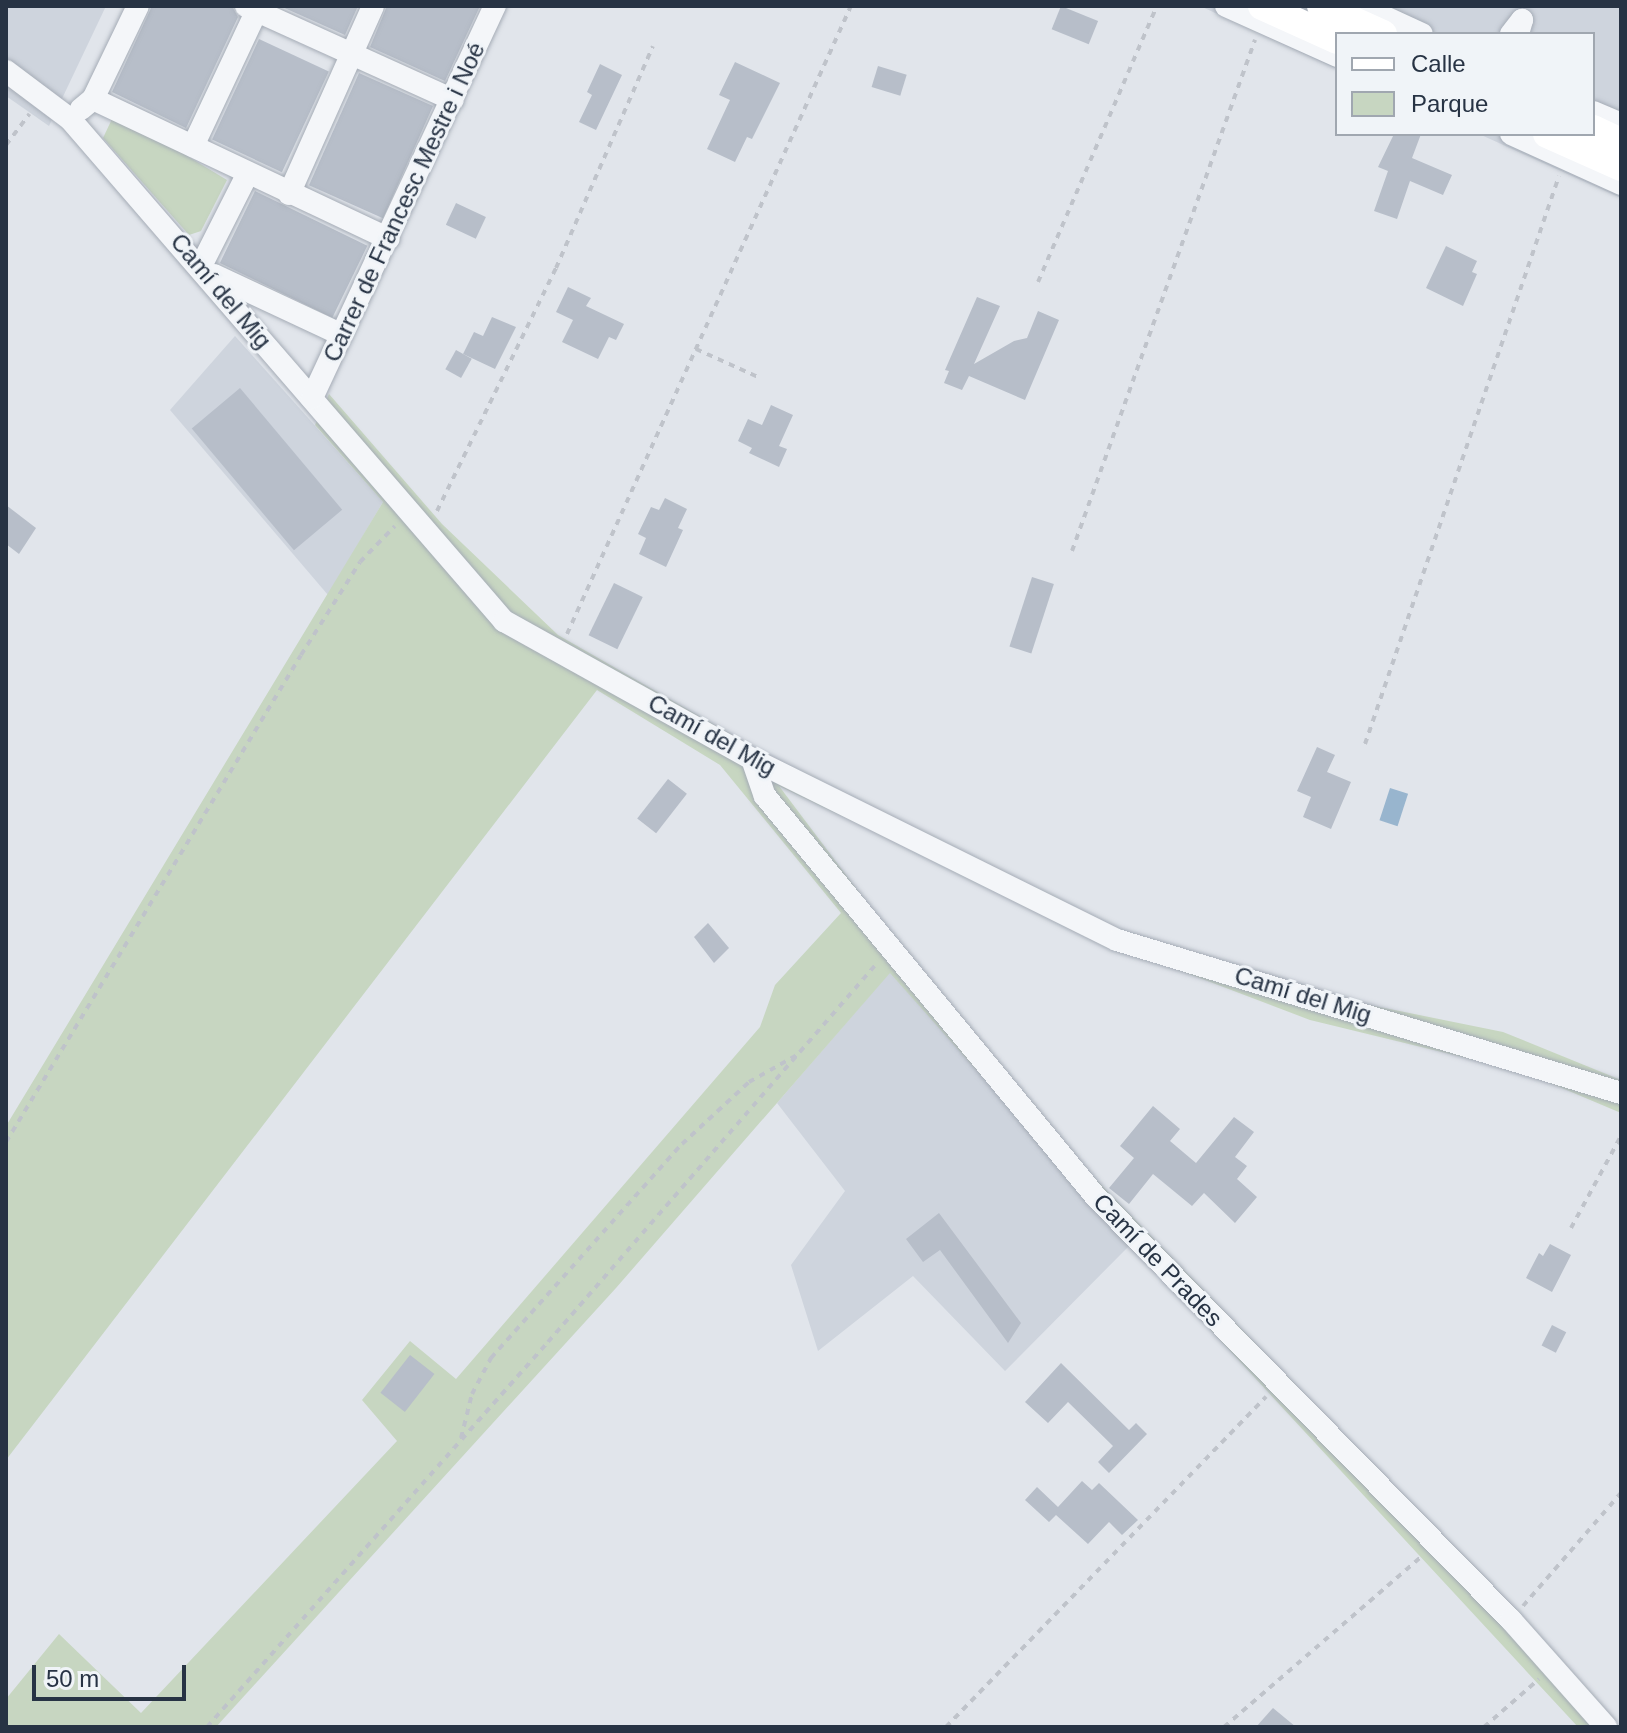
<!DOCTYPE html>
<html>
<head>
<meta charset="utf-8">
<style>
	body { margin:0 }
	#map { position:relative; width:1627px; height:1733px; overflow:hidden; background:#e1e5eb; font-family:Arial,sans-serif }
	div>[style] { position:absolute }
	.built>* { inset:0; background:#ced4dd }
	.green>* { inset:0; background:#c7d6c1 }
	.water>* { inset:0; background:#98b5ce; transform-origin:0 0 }
	.building>* { inset:0; background:#b7bec9; transform-origin:0 0 }
	.path>* { height:4px; margin-top:-2px; transform-origin:0; background:repeating-linear-gradient(90deg,#bfc3ca 0 6px,transparent 0 12px) }
	.roads { filter:drop-shadow(0 0 2px #a5acb6) drop-shadow(0 0 2px #a5acb6) }
	.minor>* { height:22px; margin:-11px; padding:0 11px; transform-origin:11px; border-radius:11px; background:#f4f6f9 }
	.major>* { height:28px; margin:-14px; padding:0 14px; transform-origin:14px; border-radius:14px; background:#fff }
	span { translate:-50% -50%; white-space:nowrap; text-align:center; line-height:1.15; -webkit-text-stroke:6px #f0f4f8; paint-order:stroke }
	.street-label { font-size:24px; color:#273344 }
	.frame { position:absolute; inset:0; border:8px solid #273344; pointer-events:none }
	.legend { position:absolute; left:1335px; top:32px; width:260px; height:104px; box-sizing:border-box; background:#f0f4f8; border:2px solid #a0a7b0; margin:0; padding:10px 14px; list-style:none; font-size:24px; color:#273344 }
	.legend li { display:flex; align-items:center; gap:16px; height:40px }
	.legend b { width:40px; border:2px solid #a0a7b0 }
	.scale { position:absolute; left:32px; top:1665px; width:154px; height:36px; box-sizing:border-box; border:4px solid #273344; border-top:0; padding-left:10px; font-size:24px; line-height:28px; white-space:nowrap; color:#273344; -webkit-text-stroke:6px #f0f4f8; paint-order:stroke }
</style>
</head>
<body>
<div id="map">
	<div class="built">
		<i style="clip-path:polygon(6px 6px,106px 6px,49px 126px,6px 96px)"></i>
		<i style="clip-path:polygon(1200px 6px,1621px 6px,1621px 198px,1479px 134px,1593px 134px,1593px 34px,1337px 34px,1337px 69px)"></i>
		<i style="clip-path:polygon(235px 336px,383px 502px,328px 595px,170px 410px)"></i>
		<i style="clip-path:polygon(890px 972px,1131px 1244px,1005px 1371px,913px 1276px,818px 1351px,791px 1265px,845px 1191px,777px 1103px)"></i>
	</div>
	<div class="green">
		<i style="clip-path:polygon(112px 119px,179px 151px,227px 180px,201px 231px,189px 235px,103px 138px)"></i>
		<i style="clip-path:polygon(329px 394px,442px 524px,558px 635px,786px 766px,1120px 931px,1360px 1003px,1503px 1032px,1621px 1080px,1621px 1113px,1524px 1072px,1310px 1020px,1105px 942px,779px 786px,892px 936px,1085px 1168px,1292px 1381px,1617px 1727px,1578px 1727px,1131px 1244px,890px 973px,616px 1288px,216px 1727px,6px 1727px,6px 1699px,59px 1634px,141px 1713px,397px 1441px,362px 1400px,410px 1341px,456px 1379px,760px 1027px,775px 985px,841px 913px,720px 765px,597px 690px,6px 1460px,6px 1126px,383px 502px,315px 425px)"></i>
	</div>
	<div class="water">
		<i style="left:1390px;top:788px;width:19px;height:34px;rotate:18deg"></i>
	</div>
	<div class="building">
		<i style="clip-path:polygon(152px 6px,232px 6px,238px 17px,186px 128px,112px 92px)"></i>
		<i style="clip-path:polygon(280px 6px,358px 6px,345px 35px)"></i>
		<i style="clip-path:polygon(387px 6px,480px 6px,445px 81px,370px 47px)"></i>
		<i style="left:1061px;top:6px;width:40px;height:25px;rotate:22deg"></i>
		<i style="left:259px;top:39px;width:77px;height:111px;rotate:25deg"></i>
		<i style="clip-path:polygon(735px 62px,780px 83px,752px 139px,747px 137px,735px 162px,707px 149px,730px 100px,719px 95px)"></i>
		<i style="clip-path:polygon(600px 64px,622px 75px,596px 130px,579px 122px,592px 95px,587px 92px)"></i>
		<i style="left:878px;top:66px;width:30px;height:22px;rotate:17deg"></i>
		<i style="left:359px;top:73px;width:81px;height:123px;rotate:24deg"></i>
		<i style="clip-path:polygon(1394px 134px,1421px 134px,1412px 158px,1452px 175px,1443px 195px,1410px 181px,1397px 219px,1374px 211px,1388px 171px,1378px 167px)"></i>
		<i style="left:255px;top:191px;width:125px;height:80px;rotate:26deg"></i>
		<i style="left:456px;top:203px;width:33px;height:24px;rotate:25deg"></i>
		<i style="clip-path:polygon(1446px 246px,1477px 261px,1472px 272px,1477px 274px,1463px 306px,1426px 288px)"></i>
		<i style="clip-path:polygon(568px 287px,591px 298px,586px 306px,624px 324px,616px 340px,609px 337px,598px 359px,562px 342px,573px 320px,556px 312px)"></i>
		<i style="clip-path:polygon(977px 297px,1000px 306px,974px 364px,1014px 341px,1027px 338px,1038px 311px,1059px 320px,1025px 400px,969px 376px,962px 390px,944px 383px,949px 371px,945px 370px)"></i>
		<i style="clip-path:polygon(492px 317px,516px 327px,495px 369px,463px 354px,474px 332px,483px 336px)"></i>
		<i style="left:456px;top:350px;width:18px;height:22px;rotate:29deg"></i>
		<i style="left:240px;top:388px;width:159px;height:63px;rotate:50deg"></i>
		<i style="clip-path:polygon(771px 405px,793px 415px,779px 446px,787px 449px,779px 467px,749px 453px,752px 448px,738px 441px,748px 419px,762px 425px)"></i>
		<i style="clip-path:polygon(665px 498px,687px 509px,678px 528px,683px 530px,666px 567px,639px 554px,646px 538px,638px 534px,651px 507px,659px 510px)"></i>
		<i style="clip-path:polygon(6px 505px,36px 528px,19px 554px,6px 544px)"></i>
		<i style="left:1032px;top:577px;width:23px;height:73px;rotate:18deg"></i>
		<i style="left:614px;top:583px;width:32px;height:58px;rotate:26deg"></i>
		<i style="clip-path:polygon(1317px 747px,1335px 755px,1327px 772px,1351px 782px,1331px 829px,1303px 817px,1311px 797px,1297px 791px)"></i>
		<i style="left:668px;top:779px;width:24px;height:50px;rotate:38deg"></i>
		<i style="clip-path:polygon(708px 923px,729px 948px,714px 963px,694px 937px)"></i>
		<i style="clip-path:polygon(1153px 1106px,1180px 1129px,1170px 1141px,1196px 1163px,1234px 1117px,1254px 1132px,1235px 1157px,1247px 1166px,1237px 1179px,1257px 1197px,1235px 1223px,1204px 1193px,1192px 1206px,1153px 1174px,1129px 1204px,1109px 1188px,1134px 1158px,1120px 1146px)"></i>
		<i style="clip-path:polygon(939px 1213px,1021px 1323px,1008px 1343px,940px 1250px,923px 1262px,906px 1239px)"></i>
		<i style="clip-path:polygon(1550px 1244px,1571px 1255px,1552px 1292px,1526px 1278px,1539px 1253px,1543px 1256px)"></i>
		<i style="left:1552px;top:1325px;width:16px;height:23px;rotate:27deg"></i>
		<i style="left:410px;top:1355px;width:31px;height:48px;rotate:38deg"></i>
		<i style="clip-path:polygon(1061px 1363px,1129px 1430px,1136px 1423px,1147px 1434px,1109px 1473px,1098px 1462px,1113px 1446px,1068px 1402px,1048px 1423px,1025px 1402px)"></i>
		<i style="clip-path:polygon(1082px 1481px,1092px 1490px,1099px 1483px,1138px 1520px,1122px 1535px,1109px 1522px,1088px 1544px,1056px 1515px,1049px 1522px,1025px 1500px,1037px 1487px,1058px 1507px)"></i>
		<i style="clip-path:polygon(1273px 1708px,1296px 1727px,1256px 1727px)"></i>
	</div>
	<div class="path">
		<i style="left:6px;top:145px;width:39px;rotate:-53deg"></i>
		<i style="left:1038px;top:282px;width:301px;rotate:-66.7deg"></i>
		<i style="left:696px;top:349px;width:68px;rotate:24.3deg"></i>
		<i style="left:437px;top:511px;width:271px;rotate:-63.9deg"></i>
		<i style="left:556px;top:268px;width:242px;rotate:-66.4deg"></i>
		<i style="left:1072px;top:551px;width:543px;rotate:-70.3deg"></i>
		<i style="left:567px;top:634px;width:689px;rotate:-65.67deg"></i>
		<i style="left:1365px;top:744px;width:600px;rotate:-71.14deg"></i>
		<i style="left:6px;top:1142px;width:569px;rotate:-58.79deg"></i>
		<i style="left:301px;top:655px;width:110px;rotate:-57.6deg"></i>
		<i style="left:360px;top:562px;width:50px;rotate:-45.8deg"></i>
		<i style="left:1571px;top:1228px;width:105px;rotate:-61.5deg"></i>
		<i style="left:461px;top:1438px;width:45px;rotate:-76deg"></i>
		<i style="left:472px;top:1394px;width:41px;rotate:-62.2deg"></i>
		<i style="left:491px;top:1358px;width:287px;rotate:-48.3deg"></i>
		<i style="left:682px;top:1144px;width:91px;rotate:-42.8deg"></i>
		<i style="left:749px;top:1082px;width:55px;rotate:-29.4deg"></i>
		<i style="left:1523px;top:1606px;width:150px;rotate:-49.1deg"></i>
		<i style="left:207px;top:1727px;width:514px;rotate:-48.47deg"></i>
		<i style="left:548px;top:1342px;width:503px;rotate:-49.03deg"></i>
		<i style="left:946px;top:1727px;width:460px;rotate:-45.9deg"></i>
		<i style="left:1224px;top:1727px;width:262px;rotate:-40.8deg"></i>
		<i style="left:1484px;top:1727px;width:73px;rotate:-41.1deg"></i>
	</div>
	<div class="roads">
		<div class="minor">
			<i style="left:246px;top:6px;width:227px;rotate:24.4deg"></i>
			<i style="left:1226px;top:6px;width:122px;rotate:24.2deg"></i>
			<i style="left:1361px;top:6px;width:67px;rotate:24.7deg"></i>
			<i style="left:1511px;top:34px;width:18px;rotate:-52deg"></i>
			<i style="left:1522px;top:20px;width:15px;rotate:106deg"></i>
			<i style="left:6px;top:71px;width:80px;rotate:36.9deg"></i>
			<i style="left:70px;top:119px;width:664px;rotate:49.16deg"></i>
			<i style="left:504px;top:621px;width:284px;rotate:29.1deg"></i>
			<i style="left:752px;top:759px;width:407px;rotate:26.4deg"></i>
			<i style="left:1117px;top:940px;width:527px;rotate:16.89deg"></i>
			<i style="left:93px;top:99px;width:327px;rotate:25.3deg"></i>
			<i style="left:81px;top:109px;width:16px;rotate:-40deg"></i>
			<i style="left:93px;top:99px;width:103px;rotate:-64.2deg"></i>
			<i style="left:1593px;top:112px;width:30px;rotate:23deg"></i>
			<i style="left:1511px;top:134px;width:121px;rotate:24.4deg"></i>
			<i style="left:193px;top:146px;width:155px;rotate:-64.8deg"></i>
			<i style="left:289px;top:194px;width:206px;rotate:-65.9deg"></i>
			<i style="left:201px;top:266px;width:102px;rotate:-63.2deg"></i>
			<i style="left:214px;top:275px;width:141px;rotate:25.1deg"></i>
			<i style="left:312px;top:398px;width:433px;rotate:-65deg"></i>
			<i style="left:752px;top:759px;width:39px;rotate:71deg"></i>
			<i style="left:765px;top:796px;width:520px;rotate:50.46deg"></i>
			<i style="left:1096px;top:1197px;width:593px;rotate:45.55deg"></i>
			<i style="left:1511px;top:1620px;width:143px;rotate:48.4deg"></i>
		</div>
		<div class="major">
			<i style="left:1262px;top:6px;width:82px;rotate:24.4deg"></i>
			<i style="left:1321px;top:6px;width:68px;rotate:24.3deg"></i>
			<i style="left:1593px;top:129px;width:31px;rotate:25deg"></i>
			<i style="left:1547px;top:134px;width:81px;rotate:24deg"></i>
		</div>
	</div>
	<div class="street-label">
		<span style="left:404px;top:202px;rotate:-65deg">Carrer de Francesc Mestre i Noé</span>
		<span style="left:221px;top:291px;rotate:50deg">Camí del Mig</span>
		<span style="left:712px;top:735px;rotate:29deg">Camí del Mig</span>
		<span style="left:1303px;top:995px;rotate:17deg">Camí del Mig</span>
		<span style="left:1158px;top:1260px;rotate:46deg">Camí de Prades</span>
	</div>
	<div class="frame"></div>
	<ul class="legend">
	<li><b style="height:10px;background:#fff"></b>Calle</li>
	<li><b style="height:22px;background:#c7d6c1"></b>Parque</li>
	</ul>
	<div class="scale">50 m</div>
</div>
</body>
</html>
